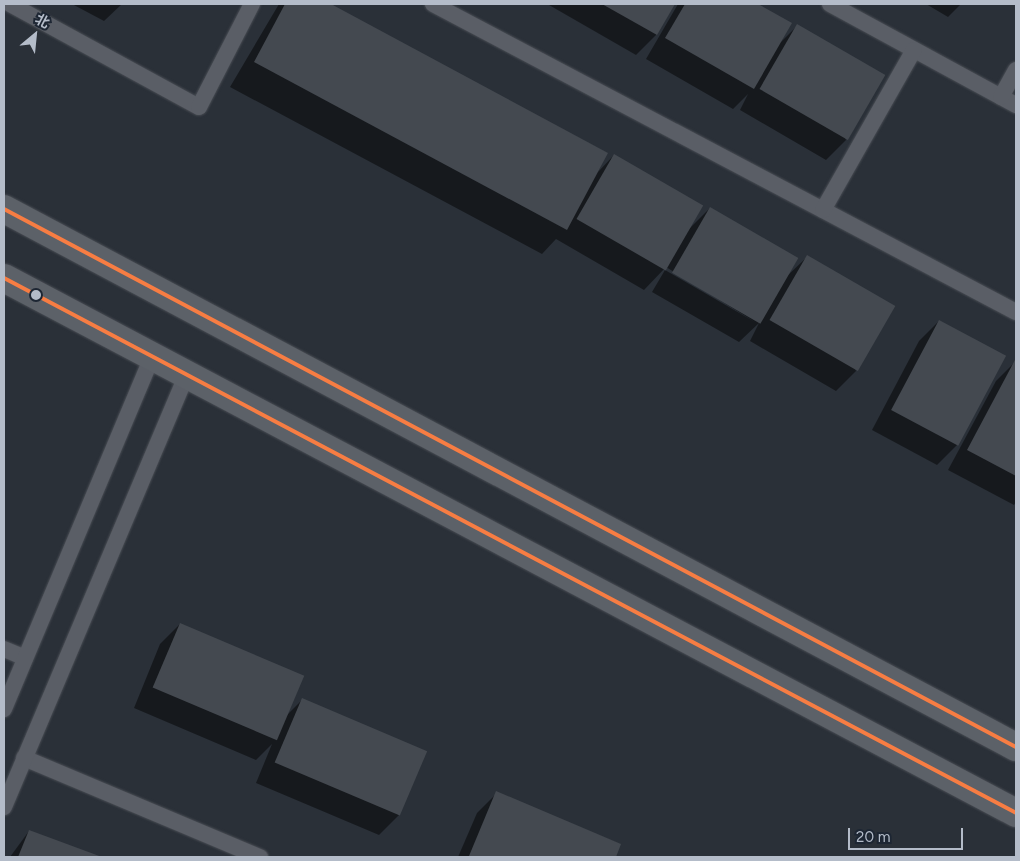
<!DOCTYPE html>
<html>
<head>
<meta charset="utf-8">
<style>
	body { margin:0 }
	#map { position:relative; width:1020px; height:861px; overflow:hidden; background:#2a3038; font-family:Figtree,"Noto Sans SC",sans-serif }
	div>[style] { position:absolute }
	.shadow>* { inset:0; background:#0007 }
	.building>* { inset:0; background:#444950; transform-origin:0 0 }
	.roads { filter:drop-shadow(0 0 1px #484c53) drop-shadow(0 0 1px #484c53) }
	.service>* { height:16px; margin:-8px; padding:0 8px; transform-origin:8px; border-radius:8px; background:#5a5e66 }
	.primary>* { height:28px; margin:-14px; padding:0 14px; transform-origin:14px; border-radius:14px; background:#5c6168 }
	.bus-1>* { height:4px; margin:-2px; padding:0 2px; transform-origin:2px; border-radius:2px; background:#f77d43 }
	.dots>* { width:14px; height:14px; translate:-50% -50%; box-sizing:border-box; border:2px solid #1d2633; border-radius:50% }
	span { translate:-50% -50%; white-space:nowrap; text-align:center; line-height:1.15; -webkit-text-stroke:4px #1d2633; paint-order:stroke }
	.frame { position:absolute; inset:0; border:5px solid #b4bcc9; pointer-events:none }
	.north { position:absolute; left:10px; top:10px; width:50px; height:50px; -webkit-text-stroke:4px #1d2633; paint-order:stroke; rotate:28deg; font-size:14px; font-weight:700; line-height:20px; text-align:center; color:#b4bcc9 }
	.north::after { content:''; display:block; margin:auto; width:18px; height:22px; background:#b4bcc9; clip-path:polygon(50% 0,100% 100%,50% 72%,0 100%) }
	.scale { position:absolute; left:848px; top:828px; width:115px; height:22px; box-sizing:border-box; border:2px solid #b4bcc9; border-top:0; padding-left:6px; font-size:15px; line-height:18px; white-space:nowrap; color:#b4bcc9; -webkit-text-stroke:4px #1d2633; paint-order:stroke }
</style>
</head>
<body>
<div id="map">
	<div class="shadow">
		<i style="clip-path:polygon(72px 4px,122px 4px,104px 21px)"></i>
		<i style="clip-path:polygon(279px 4px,328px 4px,607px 153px,598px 172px,614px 155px,687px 231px,710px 208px,787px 276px,807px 257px,856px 371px,836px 391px,750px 341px,759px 323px,739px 342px,652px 292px,665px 270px,755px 322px,666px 267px,644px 290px,556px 239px,542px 254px,230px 87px)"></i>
		<i style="clip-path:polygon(674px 4px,656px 35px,636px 55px,549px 5px)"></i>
		<i style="clip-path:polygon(678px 4px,755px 4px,790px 24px,781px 42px,797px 26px,846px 140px,826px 160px,740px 110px,748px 94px,733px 109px,646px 59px)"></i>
		<i style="clip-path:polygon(926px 4px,961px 4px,948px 17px)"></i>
		<i style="clip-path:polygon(939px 321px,957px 445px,937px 465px,872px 430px,919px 341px)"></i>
		<i style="clip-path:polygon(1016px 361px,1016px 502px,1014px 505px,948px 470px,996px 381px)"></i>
		<i style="clip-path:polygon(180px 624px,287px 715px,303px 699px,399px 815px,379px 835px,256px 783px,272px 744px,256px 760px,134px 708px,160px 644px)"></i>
		<i style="clip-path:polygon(497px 793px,620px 844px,614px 857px,458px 857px,477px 813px)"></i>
		<i style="clip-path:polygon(29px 831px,99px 857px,10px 857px)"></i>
	</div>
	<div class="building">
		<i style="clip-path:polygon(285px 4px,331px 4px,608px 153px,567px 230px,254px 62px)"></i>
		<i style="clip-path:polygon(602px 4px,675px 4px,657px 35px)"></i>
		<i style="clip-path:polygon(685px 4px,758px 4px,792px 23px,754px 89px,665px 38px)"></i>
		<i style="left:797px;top:24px;width:102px;height:75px;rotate:30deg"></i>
		<i style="left:614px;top:154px;width:103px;height:75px;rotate:30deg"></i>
		<i style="left:710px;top:207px;width:102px;height:76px;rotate:30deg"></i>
		<i style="left:807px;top:255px;width:102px;height:75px;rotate:30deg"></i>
		<i style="left:939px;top:320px;width:76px;height:102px;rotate:28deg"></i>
		<i style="clip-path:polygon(1016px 358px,1016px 476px,967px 450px)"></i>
		<i style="left:180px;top:623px;width:135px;height:70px;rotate:23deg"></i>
		<i style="left:302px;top:698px;width:136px;height:70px;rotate:23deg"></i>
		<i style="clip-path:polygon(496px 791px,621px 844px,616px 857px,469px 856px)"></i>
		<i style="clip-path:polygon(29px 830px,102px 857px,18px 857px)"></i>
	</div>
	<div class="roads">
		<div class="service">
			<i style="left:10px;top:4px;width:215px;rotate:28.6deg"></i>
			<i style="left:199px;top:107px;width:116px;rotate:-62.8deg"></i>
			<i style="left:433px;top:4px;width:659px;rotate:27.85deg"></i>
			<i style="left:830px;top:4px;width:212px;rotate:28.5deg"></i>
			<i style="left:1001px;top:97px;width:31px;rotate:-61deg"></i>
			<i style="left:823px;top:210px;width:184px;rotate:-60.4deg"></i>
			<i style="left:4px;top:649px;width:23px;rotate:23deg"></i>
			<i style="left:4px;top:709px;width:382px;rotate:-67.2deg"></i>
			<i style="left:24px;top:758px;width:256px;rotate:22.8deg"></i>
			<i style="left:4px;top:807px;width:470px;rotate:-67.1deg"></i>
		</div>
		<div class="primary">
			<i style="left:4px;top:209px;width:1146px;rotate:28deg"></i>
			<i style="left:4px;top:278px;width:1145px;rotate:27.86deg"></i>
		</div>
	</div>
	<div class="bus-1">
		<i style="left:4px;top:209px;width:1146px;rotate:28deg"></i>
		<i style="left:4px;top:278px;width:1145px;rotate:27.86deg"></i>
	</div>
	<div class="dots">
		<i style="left:36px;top:295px;background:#b4bcc9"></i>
	</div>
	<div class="frame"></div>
	<div class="north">北</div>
	<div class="scale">20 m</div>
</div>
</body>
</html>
